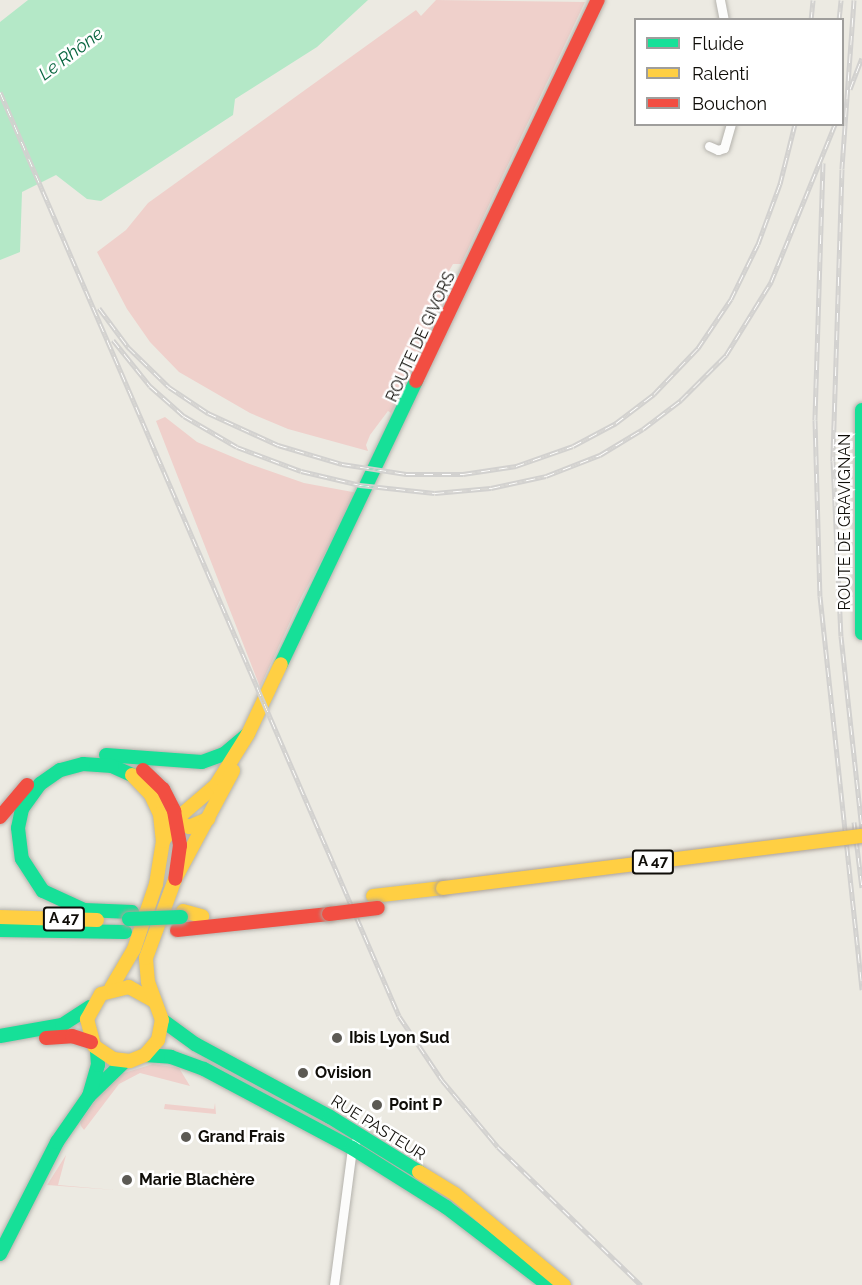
<!DOCTYPE html>
<html>
<head>
<meta charset="utf-8">
<style>
	body { margin:0 }
	#map { position:relative; width:862px; height:1285px; overflow:hidden; background:#eceae2; font-family:Raleway,sans-serif }
	div>[style] { position:absolute }
	.green>* { inset:0; background:#efd0cb }
	.water>* { inset:0; background:#b4e8c7 }
	.roads { filter:drop-shadow(0 0 2px #b4b2ac) drop-shadow(0 0 2px #b4b2ac) }
	.street>* { height:9px; margin:-4.5px; padding:0 4.5px; transform-origin:4.5px; border-radius:4.5px; background:#fcfcfb }
	.fast>* { height:14px; margin:-7px; padding:0 7px; transform-origin:7px; border-radius:7px; background:#16e098 }
	.slow>* { height:14px; margin:-7px; padding:0 7px; transform-origin:7px; border-radius:7px; background:#ffcf43 }
	.jam>* { height:14px; margin:-7px; padding:0 7px; transform-origin:7px; border-radius:7px; background:#f24e42 }
	.rail>* { height:5px; margin-top:-2.5px; transform-origin:0; background:repeating-linear-gradient(90deg,#fff 0 9px,#d2d1cf 0 18px); box-sizing:border-box; border-block:2px solid #d2d1cf }
	.bridges { filter:drop-shadow(0 0 2px #aca299) drop-shadow(0 0 2px #aca299) }
	.fast-bridge>* { height:14px; margin:-7px; padding:0 7px; transform-origin:7px; border-radius:7px; background:#16e098 }
	.slow-bridge>* { height:14px; margin:-7px; padding:0 7px; transform-origin:7px; border-radius:7px; background:#ffcf43 }
	.jam-bridge>* { height:14px; margin:-7px; padding:0 7px; transform-origin:7px; border-radius:7px; background:#f24e42 }
	.dots>* { width:16px; height:16px; translate:-50% -50%; box-sizing:border-box; border:3px solid #fff; border-radius:50% }
	span { translate:-50% -50%; white-space:nowrap; text-align:center; line-height:1.15; -webkit-text-stroke:5px #fff; paint-order:stroke }
	.shield-label span { padding:2px 4px; background:#fff; border:2px solid; border-radius:4px; -webkit-text-stroke-width:0 }
	.shield-label { font-size:15px; color:#0f0d08; font-weight:700 }
	.street-label { font-size:16px; color:#0f0d08 }
	.poi-label { font-size:16px; color:#0f0d08; font-weight:700 }
	.left { translate:0 -50%; text-align:left }
	.water-label { font-size:18px; color:#07653f; font-style:italic }
	.legend { position:absolute; left:634px; top:18px; width:210px; height:108px; box-sizing:border-box; background:#fff; border:2px solid #9f9e9c; margin:0; padding:8px 10px; list-style:none; font-size:18px; color:#0f0d08 }
	.legend li { display:flex; align-items:center; gap:12px; height:30px }
	.legend b { width:30px; border:2px solid #9f9e9c }
</style>
</head>
<body>
<div id="map">
	<div class="green">
		<i style="clip-path:polygon(436px 0,585px 2px,461px 264px,453px 264px,449px 271px,454px 278px,391px 413px,388px 411px,370px 435px,366px 445px,368px 451px,288px 429px,250px 413px,179px 372px,150px 342px,127px 309px,97px 252px,126px 230px,148px 203px,416px 10px,421px 16px)"></i>
		<i style="clip-path:polygon(165px 417px,197px 442px,247px 463px,304px 483px,358px 493px,301px 598px,260px 687px,156px 421px)"></i>
		<i style="clip-path:polygon(153px 1064px,179px 1068px,190px 1086px,140px 1073px,119px 1084px,84px 1130px,81px 1126px,80px 1122px,111px 1078px,121px 1071px,124px 1073px)"></i>
		<i style="clip-path:polygon(215px 1103px,216px 1114px,164px 1109px,165px 1104px,214px 1109px)"></i>
		<i style="clip-path:polygon(66px 1155px,58px 1185px,115px 1190px,47px 1185px)"></i>
	</div>
	<div class="water">
		<i style="clip-path:polygon(28px 0,368px 0,317px 47px,235px 99px,233px 115px,101px 201px,87px 199px,56px 175px,22px 192px,20px 252px,0 260px,0 22px)"></i>
	</div>
	<div class="roads">
		<div class="street">
			<i style="left:720px;top:0;width:20px;rotate:79deg"></i>
			<i style="left:709px;top:146px;width:10px;rotate:24deg"></i>
			<i style="left:718px;top:150px;width:6px;rotate:-18deg"></i>
			<i style="left:724px;top:148px;width:25px;rotate:-74deg"></i>
			<i style="left:334px;top:1285px;width:138px;rotate:-82.5deg"></i>
			<i style="left:352px;top:1148px;width:14px;rotate:-60deg"></i>
		</div>
		<div class="fast">
			<i style="left:862px;top:410px;width:223px;rotate:90deg"></i>
			<i style="left:281px;top:664px;width:314px;rotate:-64.5deg"></i>
			<i style="left:106px;top:755px;width:96px;rotate:4.2deg"></i>
			<i style="left:202px;top:762px;width:23px;rotate:-20deg"></i>
			<i style="left:224px;top:754px;width:31px;rotate:-40deg"></i>
			<i style="left:132px;top:775px;width:22px;rotate:-156deg"></i>
			<i style="left:112px;top:766px;width:29px;rotate:-176deg"></i>
			<i style="left:83px;top:764px;width:24px;rotate:165deg"></i>
			<i style="left:60px;top:770px;width:24px;rotate:145deg"></i>
			<i style="left:40px;top:784px;width:31px;rotate:126deg"></i>
			<i style="left:22px;top:809px;width:19px;rotate:102deg"></i>
			<i style="left:18px;top:828px;width:31px;rotate:83deg"></i>
			<i style="left:22px;top:859px;width:38px;rotate:57deg"></i>
			<i style="left:43px;top:891px;width:45px;rotate:24.9deg"></i>
			<i style="left:84px;top:910px;width:48px;rotate:2.4deg"></i>
			<i style="left:0;top:930px;width:125px;rotate:0.9deg"></i>
			<i style="left:162px;top:1020px;width:41px;rotate:36deg"></i>
			<i style="left:195px;top:1044px;width:153px;rotate:28.4deg"></i>
			<i style="left:330px;top:1117px;width:105px;rotate:31.7deg"></i>
			<i style="left:0;top:1036px;width:63px;rotate:-10.1deg"></i>
			<i style="left:62px;top:1025px;width:33px;rotate:-33deg"></i>
			<i style="left:145px;top:1055px;width:26px;rotate:4deg"></i>
			<i style="left:171px;top:1057px;width:35px;rotate:20deg"></i>
			<i style="left:204px;top:1069px;width:168px;rotate:28.1deg"></i>
			<i style="left:352px;top:1148px;width:111px;rotate:32.1deg"></i>
			<i style="left:446px;top:1207px;width:128px;rotate:37.4deg"></i>
			<i style="left:89px;top:1096px;width:50px;rotate:-44.2deg"></i>
			<i style="left:0;top:1254px;width:126px;rotate:-63deg"></i>
			<i style="left:57px;top:1142px;width:56px;rotate:-55.2deg"></i>
			<i style="left:89px;top:1096px;width:32px;rotate:-74deg"></i>
			<i style="left:98px;top:1065px;width:16px;rotate:-94deg"></i>
		</div>
		<div class="slow">
			<i style="left:132px;top:775px;width:28px;rotate:46deg"></i>
			<i style="left:151px;top:795px;width:21px;rotate:65deg"></i>
			<i style="left:160px;top:814px;width:27px;rotate:84deg"></i>
			<i style="left:169px;top:818px;width:22px;rotate:24deg"></i>
			<i style="left:189px;top:827px;width:21px;rotate:-23deg"></i>
			<i style="left:373px;top:896px;width:70px;rotate:-6.5deg"></i>
			<i style="left:183px;top:911px;width:20px;rotate:15deg"></i>
			<i style="left:0;top:917px;width:97px;rotate:1.8deg"></i>
			<i style="left:111px;top:988px;width:45px;rotate:-59.5deg"></i>
			<i style="left:134px;top:949px;width:69px;rotate:-71.3deg"></i>
			<i style="left:156px;top:884px;width:44px;rotate:-80.8deg"></i>
			<i style="left:163px;top:841px;width:30px;rotate:-56deg"></i>
			<i style="left:180px;top:816px;width:48px;rotate:-40.7deg"></i>
			<i style="left:216px;top:785px;width:60px;rotate:-57.9deg"></i>
			<i style="left:248px;top:734px;width:77px;rotate:-64.8deg"></i>
			<i style="left:154px;top:1001px;width:29px;rotate:-151deg"></i>
			<i style="left:129px;top:987px;width:29px;rotate:166deg"></i>
			<i style="left:101px;top:994px;width:29px;rotate:119deg"></i>
			<i style="left:87px;top:1019px;width:28px;rotate:75deg"></i>
			<i style="left:94px;top:1046px;width:23px;rotate:34deg"></i>
			<i style="left:113px;top:1059px;width:17px;rotate:7deg"></i>
			<i style="left:130px;top:1061px;width:16px;rotate:-22deg"></i>
			<i style="left:145px;top:1055px;width:20px;rotate:-49deg"></i>
			<i style="left:158px;top:1040px;width:20px;rotate:-79deg"></i>
			<i style="left:162px;top:1020px;width:40px;rotate:-110.2deg"></i>
			<i style="left:148px;top:982px;width:24px;rotate:-95deg"></i>
			<i style="left:146px;top:958px;width:84px;rotate:-69.8deg"></i>
			<i style="left:175px;top:879px;width:123px;rotate:-61.8deg"></i>
			<i style="left:419px;top:1172px;width:42px;rotate:31.4deg"></i>
			<i style="left:455px;top:1194px;width:142px;rotate:39.9deg"></i>
		</div>
		<div class="jam">
			<i style="left:416px;top:381px;width:422px;rotate:-64.5deg"></i>
			<i style="left:143px;top:770px;width:28px;rotate:44deg"></i>
			<i style="left:163px;top:789px;width:25px;rotate:63deg"></i>
			<i style="left:174px;top:811px;width:35px;rotate:80deg"></i>
			<i style="left:180px;top:845px;width:34px;rotate:98deg"></i>
			<i style="left:0;top:817px;width:42px;rotate:-49.8deg"></i>
			<i style="left:177px;top:930px;width:153px;rotate:-6deg"></i>
			<i style="left:46px;top:1038px;width:26px;rotate:-4deg"></i>
			<i style="left:72px;top:1036px;width:20px;rotate:18deg"></i>
		</div>
	</div>
	<div class="rail">
		<i style="left:854px;top:0;width:169px;rotate:94.1deg"></i>
		<i style="left:842px;top:169px;width:292px;rotate:91.8deg"></i>
		<i style="left:833px;top:461px;width:175px;rotate:87.4deg"></i>
		<i style="left:841px;top:636px;width:195px;rotate:83.8deg"></i>
		<i style="left:811px;top:20px;width:20px;rotate:-84deg"></i>
		<i style="left:839px;top:20px;width:20px;rotate:-84deg"></i>
		<i style="left:850px;top:89px;width:33px;rotate:-69deg"></i>
		<i style="left:0;top:92px;width:1006px;rotate:66.64deg"></i>
		<i style="left:399px;top:1016px;width:77px;rotate:56.1deg"></i>
		<i style="left:442px;top:1080px;width:87px;rotate:50.1deg"></i>
		<i style="left:498px;top:1147px;width:199px;rotate:44deg"></i>
		<i style="left:823px;top:163px;width:257px;rotate:91.8deg"></i>
		<i style="left:815px;top:420px;width:176px;rotate:88.4deg"></i>
		<i style="left:820px;top:596px;width:396px;rotate:83.9deg"></i>
		<i style="left:99px;top:308px;width:49px;rotate:53.4deg"></i>
		<i style="left:128px;top:347px;width:57px;rotate:44.3deg"></i>
		<i style="left:169px;top:387px;width:47px;rotate:33.7deg"></i>
		<i style="left:208px;top:413px;width:77px;rotate:24.6deg"></i>
		<i style="left:278px;top:445px;width:67px;rotate:16.5deg"></i>
		<i style="left:342px;top:464px;width:65px;rotate:8.9deg"></i>
		<i style="left:406px;top:474px;width:57px"></i>
		<i style="left:463px;top:474px;width:54px;rotate:-8.6deg"></i>
		<i style="left:516px;top:466px;width:60px;rotate:-19.3deg"></i>
		<i style="left:573px;top:446px;width:49px;rotate:-28.1deg"></i>
		<i style="left:616px;top:423px;width:48px;rotate:-37.3deg"></i>
		<i style="left:654px;top:394px;width:64px;rotate:-46.3deg"></i>
		<i style="left:698px;top:348px;width:59px;rotate:-56deg"></i>
		<i style="left:731px;top:299px;width:61px;rotate:-63.9deg"></i>
		<i style="left:758px;top:244px;width:64px;rotate:-69.9deg"></i>
		<i style="left:780px;top:184px;width:62px;rotate:-76deg"></i>
		<i style="left:113px;top:340px;width:59px;rotate:51.2deg"></i>
		<i style="left:150px;top:386px;width:45px;rotate:41.4deg"></i>
		<i style="left:184px;top:416px;width:61px;rotate:30.3deg"></i>
		<i style="left:237px;top:447px;width:68px;rotate:20.6deg"></i>
		<i style="left:301px;top:471px;width:61px;rotate:13.3deg"></i>
		<i style="left:360px;top:485px;width:75px;rotate:6.1deg"></i>
		<i style="left:435px;top:493px;width:56px;rotate:-5.1deg"></i>
		<i style="left:491px;top:488px;width:56px;rotate:-12.3deg"></i>
		<i style="left:546px;top:476px;width:58px;rotate:-21.3deg"></i>
		<i style="left:600px;top:455px;width:50px;rotate:-31.2deg"></i>
		<i style="left:643px;top:429px;width:48px;rotate:-37.3deg"></i>
		<i style="left:681px;top:400px;width:64px;rotate:-45deg"></i>
		<i style="left:726px;top:355px;width:86px;rotate:-58.3deg"></i>
		<i style="left:771px;top:282px;width:170px;rotate:-67.9deg"></i>
		<i style="left:854px;top:822px;width:66px;rotate:83.1deg"></i>
	</div>
	<div class="bridges">
		<div class="fast-bridge">
			<i style="left:129px;top:919px;width:52px;rotate:-2.2deg"></i>
		</div>
		<div class="slow-bridge">
			<i style="left:443px;top:888px;width:422px;rotate:-7.1deg"></i>
		</div>
		<div class="jam-bridge">
			<i style="left:329px;top:914px;width:49px;rotate:-7deg"></i>
		</div>
	</div>
	<div class="dots">
		<i style="left:337px;top:1038px;background:#5c5a54"></i>
		<i style="left:303px;top:1073px;background:#5c5a54"></i>
		<i style="left:377px;top:1105px;background:#5c5a54"></i>
		<i style="left:186px;top:1137px;background:#5c5a54"></i>
		<i style="left:127px;top:1180px;background:#5c5a54"></i>
	</div>
	<div class="shield-label">
		<span style="left:653px;top:862px">A 47</span>
		<span style="left:64px;top:919px">A 47</span>
	</div>
	<div class="street-label">
		<span style="left:421px;top:337px;rotate:-65deg">ROUTE DE GIVORS</span>
		<span style="left:845px;top:522px;rotate:-90deg">ROUTE DE GRAVIGNAN</span>
		<span style="left:378px;top:1128px;rotate:32deg">RUE PASTEUR</span>
	</div>
	<div class="poi-label">
		<span class="left" style="left:349px;top:1038px">Ibis Lyon Sud</span>
		<span class="left" style="left:315px;top:1073px">Ovision</span>
		<span class="left" style="left:389px;top:1105px">Point P</span>
		<span class="left" style="left:198px;top:1137px">Grand Frais</span>
		<span class="left" style="left:139px;top:1180px">Marie Blachère</span>
	</div>
	<div class="water-label">
		<span style="left:71px;top:54px;rotate:-37deg">Le Rhône</span>
	</div>
	<ul class="legend">
	<li><b style="height:8px;background:#16e098"></b>Fluide</li>
	<li><b style="height:8px;background:#ffcf43"></b>Ralenti</li>
	<li><b style="height:8px;background:#f24e42"></b>Bouchon</li>
	</ul>
</div>
</body>
</html>
